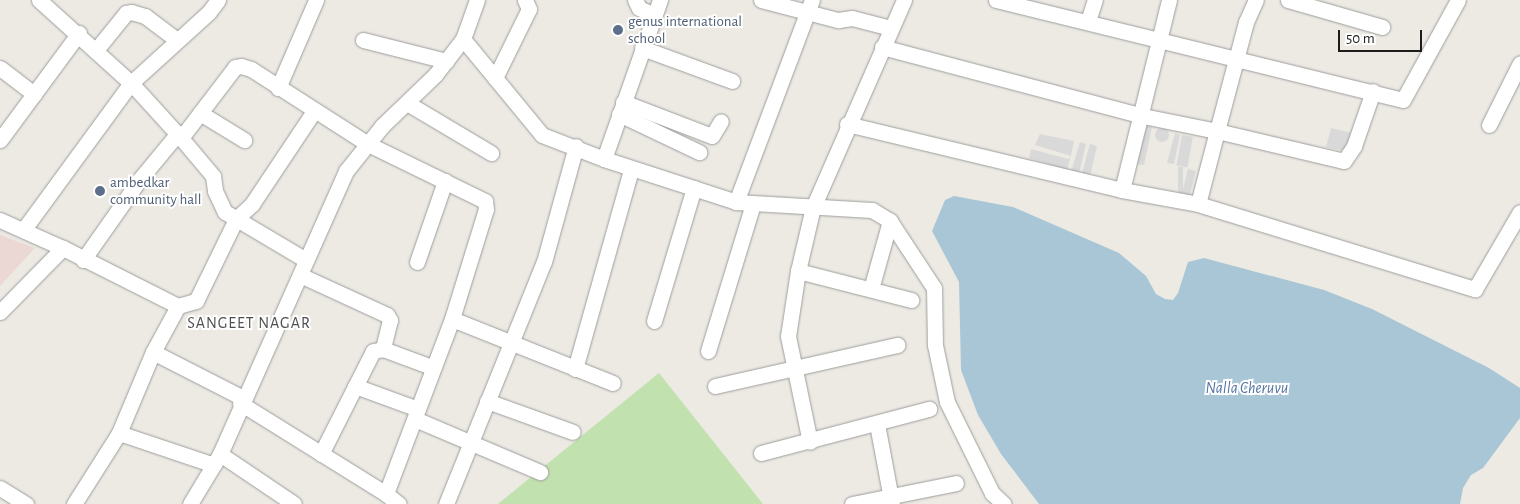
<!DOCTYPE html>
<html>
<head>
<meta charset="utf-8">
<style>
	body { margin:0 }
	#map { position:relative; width:1520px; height:504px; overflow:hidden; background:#eceae3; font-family:"Alegreya Sans",sans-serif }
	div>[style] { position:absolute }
	.residential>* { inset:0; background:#dad9d9; transform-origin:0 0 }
	.round { border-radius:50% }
	.commercial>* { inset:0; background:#ebd7d3 }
	.grass>* { inset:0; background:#c1e1ae }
	.water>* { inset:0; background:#a8c6d5 }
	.roads { filter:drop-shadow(0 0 1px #9d9d9d) drop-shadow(0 0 1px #9d9d9d) }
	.minor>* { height:15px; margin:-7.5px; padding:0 7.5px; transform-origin:7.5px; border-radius:7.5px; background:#fff }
	.dots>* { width:14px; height:14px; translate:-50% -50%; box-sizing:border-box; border:2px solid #fff; border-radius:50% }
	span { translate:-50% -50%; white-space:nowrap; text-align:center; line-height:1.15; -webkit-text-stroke:4px #fff; paint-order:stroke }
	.service-label { font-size:15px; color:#4e5e75 }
	.left { translate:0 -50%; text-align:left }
	.neighbourhood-label { font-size:16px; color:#4f4f4f; letter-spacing:1px }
	.water-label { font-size:16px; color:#5472a0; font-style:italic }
	.scale { position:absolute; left:1338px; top:30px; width:84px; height:22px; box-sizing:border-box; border:2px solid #1c1c1c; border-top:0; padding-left:6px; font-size:15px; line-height:18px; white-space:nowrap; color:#1c1c1c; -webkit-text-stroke:4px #fff; paint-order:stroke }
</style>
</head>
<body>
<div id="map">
	<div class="residential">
		<i style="clip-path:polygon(1147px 126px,1152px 127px,1144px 165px,1135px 164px)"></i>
		<i class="round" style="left:1155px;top:128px;width:14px;height:14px"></i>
		<i style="clip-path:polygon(1331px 128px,1352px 133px,1345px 151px,1326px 147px)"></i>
		<i style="clip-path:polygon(1175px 133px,1180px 135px,1174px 164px,1167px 163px)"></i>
		<i style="clip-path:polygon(1040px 134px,1074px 141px,1071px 155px,1067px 170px,1029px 158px,1031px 149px,1068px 159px,1071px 156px,1035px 145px)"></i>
		<i style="left:1182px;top:135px;width:11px;height:31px;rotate:10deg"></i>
		<i style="clip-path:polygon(1080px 142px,1086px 144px,1079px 174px,1071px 172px)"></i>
		<i style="clip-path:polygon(1090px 144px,1097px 146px,1090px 176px,1082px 173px)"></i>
		<i style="left:1178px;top:167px;width:5px;height:26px"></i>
		<i style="left:1188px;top:169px;width:8px;height:26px;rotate:14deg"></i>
	</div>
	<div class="commercial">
		<i style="clip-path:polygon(0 235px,35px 248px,0 286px)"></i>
	</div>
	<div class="grass">
		<i style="clip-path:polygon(659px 373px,763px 504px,498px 504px)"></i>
	</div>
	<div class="water">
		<i style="clip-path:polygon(954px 196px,1013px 207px,1119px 253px,1146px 276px,1156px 294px,1165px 299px,1173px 300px,1178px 293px,1188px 262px,1204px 258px,1324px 290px,1372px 309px,1489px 368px,1520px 388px,1520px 418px,1483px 468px,1471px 475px,1463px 488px,1460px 504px,1039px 504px,1001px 454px,978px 415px,961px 370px,959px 282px,932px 231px,945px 200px)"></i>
	</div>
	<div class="roads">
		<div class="minor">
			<i style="left:39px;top:0;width:124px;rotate:42.1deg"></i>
			<i style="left:131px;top:83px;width:74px;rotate:47.7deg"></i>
			<i style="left:181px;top:138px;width:89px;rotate:-52.7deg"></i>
			<i style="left:235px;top:67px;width:6px;rotate:-9deg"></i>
			<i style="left:241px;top:66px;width:10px;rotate:17deg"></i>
			<i style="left:251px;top:69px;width:139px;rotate:32.7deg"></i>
			<i style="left:368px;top:144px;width:130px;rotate:26deg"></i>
			<i style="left:485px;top:201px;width:8px;rotate:83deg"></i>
			<i style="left:486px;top:209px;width:115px;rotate:107.2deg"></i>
			<i style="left:452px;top:319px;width:187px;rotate:110.7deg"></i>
			<i style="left:386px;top:494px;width:16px;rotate:38deg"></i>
			<i style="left:635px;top:0;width:9px;rotate:63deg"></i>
			<i style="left:639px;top:8px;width:17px;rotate:25deg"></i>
			<i style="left:761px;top:0;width:80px;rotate:14.6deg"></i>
			<i style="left:838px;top:20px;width:14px;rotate:-8deg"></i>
			<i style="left:852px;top:18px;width:40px;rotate:14.4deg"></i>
			<i style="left:904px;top:0;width:226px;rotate:113.7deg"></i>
			<i style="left:813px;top:207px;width:66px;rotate:103.2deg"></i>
			<i style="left:798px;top:271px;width:117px;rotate:14.4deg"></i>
			<i style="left:996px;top:0;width:419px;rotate:13.8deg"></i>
			<i style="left:1403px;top:100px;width:114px;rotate:-61.2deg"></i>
			<i style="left:1288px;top:0;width:98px;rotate:16deg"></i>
			<i style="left:1088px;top:21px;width:22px;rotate:-72deg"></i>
			<i style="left:463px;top:39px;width:124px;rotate:50.5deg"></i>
			<i style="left:542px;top:135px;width:66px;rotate:21.2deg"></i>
			<i style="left:604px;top:159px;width:169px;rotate:-70.6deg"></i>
			<i style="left:363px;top:40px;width:86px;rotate:14.2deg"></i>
			<i style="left:882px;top:47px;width:270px;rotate:14.8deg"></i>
			<i style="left:1143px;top:116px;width:76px;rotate:11.5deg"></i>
			<i style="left:1217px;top:131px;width:113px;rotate:-75.1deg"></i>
			<i style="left:1246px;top:22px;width:24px;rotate:-66deg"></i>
			<i style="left:642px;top:48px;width:96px;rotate:20.1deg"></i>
			<i style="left:96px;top:50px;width:48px;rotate:-51deg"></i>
			<i style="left:126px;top:13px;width:5px;rotate:-11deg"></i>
			<i style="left:131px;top:12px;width:15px;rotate:16deg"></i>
			<i style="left:145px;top:16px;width:40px;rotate:37deg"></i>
			<i style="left:0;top:68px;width:43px;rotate:37.4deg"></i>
			<i style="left:495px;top:78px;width:77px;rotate:-63.8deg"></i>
			<i style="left:529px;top:9px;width:10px;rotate:-114deg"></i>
			<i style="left:278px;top:88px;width:96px;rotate:-66.6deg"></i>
			<i style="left:623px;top:102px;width:95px;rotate:20.9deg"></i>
			<i style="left:712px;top:136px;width:17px;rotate:-59deg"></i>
			<i style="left:407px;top:103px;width:98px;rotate:30.8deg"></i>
			<i style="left:200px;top:113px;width:52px;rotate:31.5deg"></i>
			<i style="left:619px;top:114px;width:89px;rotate:25.4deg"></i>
			<i style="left:847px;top:124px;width:283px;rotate:13.5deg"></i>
			<i style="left:1122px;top:190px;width:77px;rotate:10.4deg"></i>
			<i style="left:1198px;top:204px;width:75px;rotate:-75.4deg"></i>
			<i style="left:1217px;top:131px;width:130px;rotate:13.3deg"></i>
			<i style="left:1344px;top:161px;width:18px;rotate:-56deg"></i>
			<i style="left:1354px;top:146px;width:58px;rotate:-70.9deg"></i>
			<i style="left:1489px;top:125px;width:69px;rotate:-63.4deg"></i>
			<i style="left:181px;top:138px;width:50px;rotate:49.9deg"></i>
			<i style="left:213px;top:176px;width:15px;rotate:82deg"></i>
			<i style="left:215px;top:191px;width:23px;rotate:65deg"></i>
			<i style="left:225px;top:212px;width:94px;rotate:30.7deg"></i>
			<i style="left:0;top:140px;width:133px;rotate:-53.6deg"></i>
			<i style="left:604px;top:159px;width:139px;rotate:18deg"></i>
			<i style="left:736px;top:202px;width:136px;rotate:3.4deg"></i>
			<i style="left:872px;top:210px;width:21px;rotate:31deg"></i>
			<i style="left:890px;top:221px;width:80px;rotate:56.7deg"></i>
			<i style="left:934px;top:288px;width:57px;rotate:89deg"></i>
			<i style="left:935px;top:345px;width:58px;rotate:78.1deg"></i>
			<i style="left:947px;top:402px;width:102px;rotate:63.7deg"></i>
			<i style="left:992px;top:493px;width:16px;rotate:43deg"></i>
			<i style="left:1122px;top:190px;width:196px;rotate:-76.1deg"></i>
			<i style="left:736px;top:202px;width:216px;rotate:-69.4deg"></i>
			<i style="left:1198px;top:204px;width:290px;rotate:17.1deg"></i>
			<i style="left:1475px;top:289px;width:89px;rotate:-59.7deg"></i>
			<i style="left:0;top:220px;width:69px;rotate:24deg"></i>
			<i style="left:24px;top:229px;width:181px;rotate:-53.8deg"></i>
			<i style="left:131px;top:83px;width:105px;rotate:-42.3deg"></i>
			<i style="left:209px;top:12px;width:15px;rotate:-53deg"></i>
			<i style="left:83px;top:260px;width:99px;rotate:-54.9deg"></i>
			<i style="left:140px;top:179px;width:60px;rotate:-50.4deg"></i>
			<i style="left:417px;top:262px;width:86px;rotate:-70.9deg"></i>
			<i style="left:798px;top:271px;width:66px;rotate:98.7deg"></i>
			<i style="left:788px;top:336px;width:108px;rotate:78.3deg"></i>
			<i style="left:300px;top:275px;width:96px;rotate:24.7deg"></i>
			<i style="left:387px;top:315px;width:6px;rotate:59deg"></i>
			<i style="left:390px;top:320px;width:30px;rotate:104deg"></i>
			<i style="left:871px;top:289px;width:71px;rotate:-74.4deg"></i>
			<i style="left:178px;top:306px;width:19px;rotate:-16deg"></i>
			<i style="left:196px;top:301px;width:91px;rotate:-64deg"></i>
			<i style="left:236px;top:219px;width:22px;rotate:-43deg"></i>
			<i style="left:252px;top:204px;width:112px;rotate:-56.3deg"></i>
			<i style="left:0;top:312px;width:90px;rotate:-45.5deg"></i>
			<i style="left:63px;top:248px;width:129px;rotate:26.8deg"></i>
			<i style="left:178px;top:306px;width:52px;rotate:118.5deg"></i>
			<i style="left:153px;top:352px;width:88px;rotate:112.8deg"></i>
			<i style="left:119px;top:433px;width:84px;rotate:122.4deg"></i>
			<i style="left:452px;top:319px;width:173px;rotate:21.7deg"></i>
			<i style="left:654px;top:321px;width:139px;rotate:-73.3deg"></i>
			<i style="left:708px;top:351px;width:154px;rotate:-73deg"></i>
			<i style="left:153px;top:352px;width:101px;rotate:27.1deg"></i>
			<i style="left:575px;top:369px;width:207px;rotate:-74.3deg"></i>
			<i style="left:355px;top:386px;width:67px;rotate:20.1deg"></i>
			<i style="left:715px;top:386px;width:187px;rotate:-12.7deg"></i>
			<i style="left:487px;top:401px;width:91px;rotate:19.8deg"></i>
			<i style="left:240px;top:403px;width:172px;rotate:31.9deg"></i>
			<i style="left:415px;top:419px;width:136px;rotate:23deg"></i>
			<i style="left:877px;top:424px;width:81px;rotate:79.4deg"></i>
			<i style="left:119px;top:433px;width:100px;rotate:18.6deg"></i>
			<i style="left:761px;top:453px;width:174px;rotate:-14.7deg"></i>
			<i style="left:220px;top:454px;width:89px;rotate:34deg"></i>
			<i style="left:321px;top:454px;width:115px;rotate:-63.2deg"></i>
			<i style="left:373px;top:351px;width:10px;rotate:-11deg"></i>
			<i style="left:383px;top:349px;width:54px;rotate:20.4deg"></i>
			<i style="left:0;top:488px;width:31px;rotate:32deg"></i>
			<i style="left:190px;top:504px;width:58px;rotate:-59deg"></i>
			<i style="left:220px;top:454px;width:310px;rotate:-66deg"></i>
			<i style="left:346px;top:171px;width:58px;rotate:-51.3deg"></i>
			<i style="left:382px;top:126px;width:74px;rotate:-43.9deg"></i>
			<i style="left:435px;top:75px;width:46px;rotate:-52.1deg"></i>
			<i style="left:463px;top:39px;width:41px;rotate:-70.3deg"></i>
			<i style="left:446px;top:504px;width:261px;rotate:-68deg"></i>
			<i style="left:544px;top:262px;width:120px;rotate:-74.6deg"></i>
			<i style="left:852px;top:504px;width:106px;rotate:-11.4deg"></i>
		</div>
	</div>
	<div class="dots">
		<i style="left:618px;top:30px;background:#5c6f8a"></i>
		<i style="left:100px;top:191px;background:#5c6f8a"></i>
	</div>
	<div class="service-label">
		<span class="left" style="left:628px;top:30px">genus international<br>school</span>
		<span class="left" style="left:110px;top:191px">ambedkar<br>community hall</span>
	</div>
	<div class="neighbourhood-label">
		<span style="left:249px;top:323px">SANGEET NAGAR</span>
	</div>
	<div class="water-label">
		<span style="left:1247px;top:388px">Nalla Cheruvu</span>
	</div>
	<div class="scale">50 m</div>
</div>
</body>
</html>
